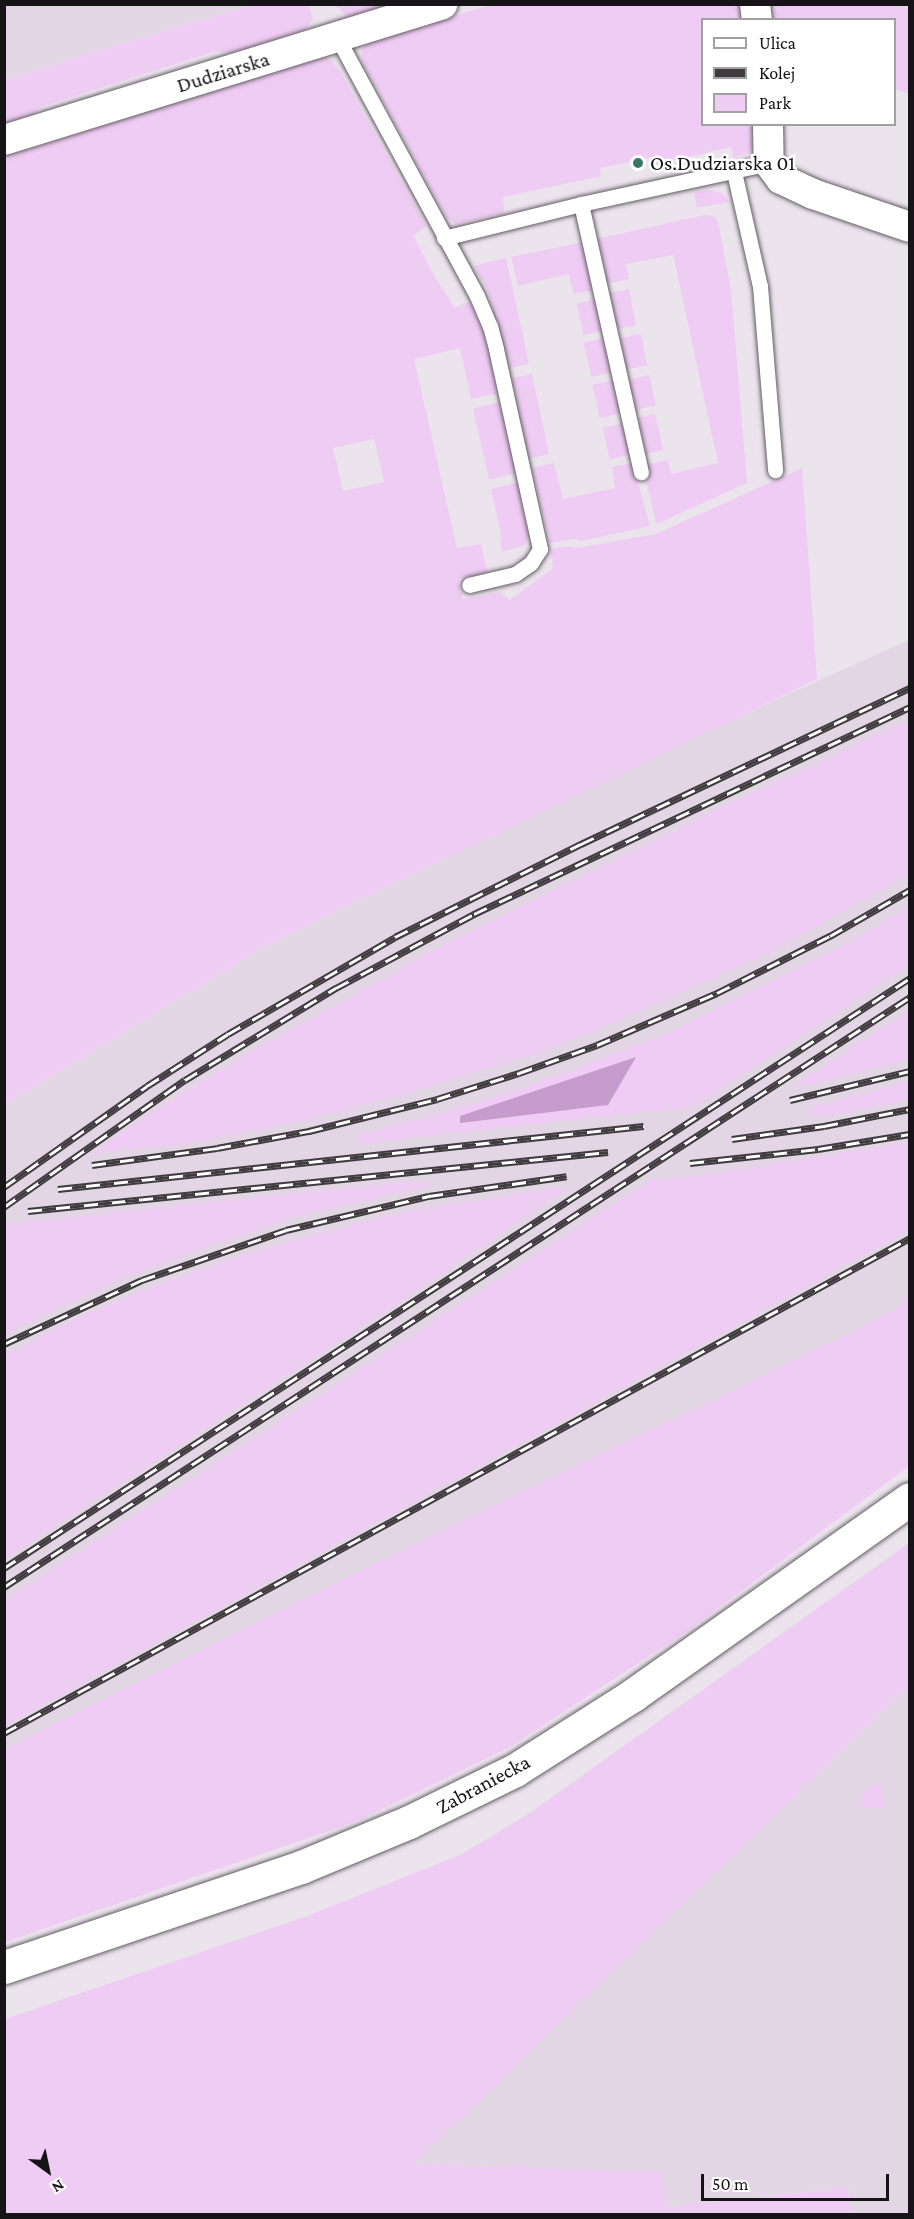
<!DOCTYPE html>
<html>
<head>
<meta charset="utf-8">
<style>
	body { margin:0 }
	#map { position:relative; width:914px; height:2219px; overflow:hidden; background:#ece4ed; font-family:"Crimson Pro",serif }
	div>[style] { position:absolute }
	.built>* { inset:0; background:#e2d5e4 }
	.green>* { inset:0; background:#efccf3; transform-origin:0 0 }
	.water>* { inset:0; background:#c59ccb }
	.roads { filter:drop-shadow(0 0 2px #645d65) drop-shadow(0 0 2px #645d65) }
	.lane>* { height:15px; margin:-7.5px; padding:0 7.5px; transform-origin:7.5px; border-radius:7.5px; background:#fff }
	.street>* { height:30px; margin:-15px; padding:0 15px; transform-origin:15px; border-radius:15px; background:#fff }
	.secondary>* { height:33px; margin:-16.5px; padding:0 16.5px; transform-origin:16.5px; border-radius:16.5px; background:#fff }
	.rail>* { height:7px; margin-top:-3.5px; transform-origin:0; background:repeating-linear-gradient(90deg,#fff 0 14px,#3f3b3f 0 28px); box-sizing:border-box; border-block:2px solid #3f3b3f }
	.dots>* { width:16px; height:16px; translate:-50% -50%; box-sizing:border-box; border:3px solid #fff; border-radius:50% }
	span { translate:-50% -50%; white-space:nowrap; text-align:center; line-height:1.15; -webkit-text-stroke:5px #fff; paint-order:stroke }
	.street-label { font-size:21px; color:#171417 }
	.poi-label { font-size:21px; color:#171417 }
	.left { translate:0 -50%; text-align:left }
	.frame { position:absolute; inset:0; border:6px solid #171417; pointer-events:none }
	.legend { position:absolute; left:701px; top:18px; width:195px; height:108px; box-sizing:border-box; background:#fff; border:2px solid #a2a1a2; margin:0; padding:8px 10px; list-style:none; font-size:18px; color:#171417 }
	.legend li { display:flex; align-items:center; gap:12px; height:30px }
	.legend b { width:30px; border:2px solid #a2a1a2 }
	.north { position:absolute; left:18px; top:2141px; width:60px; height:60px; -webkit-text-stroke:4px #fff; paint-order:stroke; rotate:147deg; font-size:16px; font-weight:700; line-height:24px; text-align:center; color:#171417 }
	.north::after { content:''; display:block; margin:auto; width:21px; height:27px; background:#171417; clip-path:polygon(50% 0,100% 100%,50% 72%,0 100%) }
	.scale { position:absolute; left:701px; top:2174px; width:188px; height:27px; box-sizing:border-box; border:3px solid #171417; border-top:0; padding-left:8px; font-size:18px; line-height:21px; white-space:nowrap; color:#171417; -webkit-text-stroke:4px #fff; paint-order:stroke }
</style>
</head>
<body>
<div id="map">
	<div class="built">
		<i style="clip-path:polygon(5px 4px,251px 4px,251px 5px,5px 80px)"></i>
		<i style="clip-path:polygon(909px 640px,909px 1330px,5px 1846px,5px 1104px,272px 942px,731px 720px)"></i>
		<i style="clip-path:polygon(909px 1685px,909px 2214px,850px 2214px,848px 2188px,665px 2207px,662px 2173px,412px 2164px)"></i>
	</div>
	<div class="green">
		<i style="clip-path:polygon(251px 5px,309px 5px,313px 19px,301px 36px,237px 54px,216px 51px,40px 107px,28px 119px,5px 125px,5px 80px)"></i>
		<i style="clip-path:polygon(335px 5px,398px 5px,359px 17px,348px 17px)"></i>
		<i style="clip-path:polygon(490px 5px,742px 5px,744px 19px,702px 20px,702px 124px,760px 124px,756px 142px,748px 153px,733px 158px,731px 147px,654px 165px,652px 157px,600px 168px,601px 176px,503px 197px,504px 213px,456px 224px,446px 217px,362px 62px,362px 50px,369px 41px)"></i>
		<i style="clip-path:polygon(770px 5px,909px 5px,909px 94px,895px 89px,894px 20px,771px 19px)"></i>
		<i style="clip-path:polygon(evenodd,323px 57px,331px 60px,340px 71px,426px 226px,413px 236px,435px 277px,455px 308px,465px 303px,470px 303px,485px 334px,499px 393px,471px 399px,460px 348px,414px 359px,457px 548px,481px 544px,486px 566px,488px 573px,458px 579px,463px 599px,499px 592px,510px 600px,553px 568px,550px 549px,570px 546px,577px 548px,656px 534px,802px 468px,817px 679px,272px 942px,5px 1104px,5px 156px,323px 57px,374px 439px,384px 482px,343px 491px,333px 448px,374px 439px)"></i>
		<i style="clip-path:polygon(709px 190px,722px 193px,729px 202px,697px 208px,694px 192px)"></i>
		<i style="clip-path:polygon(704px 215px,713px 216px,718px 221px,731px 290px,747px 483px,656px 524px,644px 471px,646px 465px,668px 460px,671px 474px,718px 463px,673px 255px,626px 264px,629px 279px,606px 284px,596px 239px)"></i>
		<i style="clip-path:polygon(584px 242px,595px 290px,573px 294px,569px 274px,518px 286px,511px 257px)"></i>
		<i style="clip-path:polygon(506px 258px,529px 364px,509px 368px,487px 288px,473px 266px)"></i>
		<i style="left:629px;top:289px;width:37px;height:22px;rotate:79deg"></i>
		<i style="left:597px;top:299px;width:32px;height:21px;rotate:77deg"></i>
		<i style="left:641px;top:334px;width:32px;height:23px;rotate:79deg"></i>
		<i style="left:605px;top:338px;width:35px;height:22px;rotate:77deg"></i>
		<i style="left:532px;top:374px;width:82px;height:21px;rotate:78deg"></i>
		<i style="left:649px;top:375px;width:31px;height:22px;rotate:77deg"></i>
		<i style="left:615px;top:380px;width:34px;height:23px;rotate:78deg"></i>
		<i style="left:501px;top:402px;width:73px;height:29px;rotate:77deg"></i>
		<i style="left:655px;top:414px;width:37px;height:20px;rotate:77deg"></i>
		<i style="left:624px;top:423px;width:32px;height:22px;rotate:77deg"></i>
		<i style="clip-path:polygon(554px 463px,563px 499px,615px 488px,612px 467px,633px 463px,650px 526px,581px 541px,575px 539px,550px 543px,532px 468px)"></i>
		<i style="clip-path:polygon(515px 483px,519px 485px,529px 536px,525px 545px,502px 552px,500px 540px,502px 539px,491px 489px)"></i>
		<i style="clip-path:polygon(909px 720px,909px 874px,764px 955px,594px 1031px,537px 1053px,422px 1089px,292px 1123px,231px 1135px,169px 1146px,91px 1154px,138px 1121px,244px 1056px,447px 943px,713px 812px)"></i>
		<i style="clip-path:polygon(909px 907px,909px 965px,692px 1107px,357px 1144px,357px 1135px,454px 1110px,529px 1086px,661px 1036px,844px 945px)"></i>
		<i style="clip-path:polygon(909px 1010px,909px 1059px,789px 1089px,803px 1080px)"></i>
		<i style="clip-path:polygon(909px 1082px,909px 1099px,833px 1115px,810px 1116px,809px 1107px)"></i>
		<i style="clip-path:polygon(909px 1142px,909px 1230px,5px 1725px,5px 1600px,652px 1179px,703px 1176px)"></i>
		<i style="clip-path:polygon(426px 1180px,428px 1186px,289px 1218px,173px 1258px,103px 1286px,5px 1334px,5px 1224px)"></i>
		<i style="clip-path:polygon(568px 1187px,400px 1301px,5px 1558px,5px 1356px,71px 1321px,136px 1293px,252px 1252px,373px 1219px,432px 1207px)"></i>
		<i style="clip-path:polygon(909px 1301px,909px 1466px,689px 1630px,508px 1748px,355px 1822px,5px 1942px,5px 1749px,296px 1602px,854px 1331px)"></i>
		<i style="clip-path:polygon(909px 1543px,909px 1685px,413px 2164px,662px 2172px,666px 2207px,848px 2188px,850px 2214px,5px 2214px,5px 2019px,307px 1916px,462px 1854px,531px 1812px)"></i>
		<i style="clip-path:polygon(878px 1781px,881px 1784px,884px 1809px,865px 1808px,857px 1800px)"></i>
	</div>
	<div class="water">
		<i style="clip-path:polygon(636px 1057px,608px 1105px,460px 1123px,460px 1116px)"></i>
	</div>
	<div class="roads">
		<div class="lane">
			<i style="left:337px;top:37px;width:294px;rotate:61.6deg"></i>
			<i style="left:477px;top:296px;width:33px;rotate:67deg"></i>
			<i style="left:490px;top:326px;width:24px;rotate:75deg"></i>
			<i style="left:496px;top:349px;width:205px;rotate:77.6deg"></i>
			<i style="left:540px;top:549px;width:17px;rotate:123deg"></i>
			<i style="left:531px;top:563px;width:19px;rotate:145deg"></i>
			<i style="left:515px;top:574px;width:47px;rotate:166.6deg"></i>
			<i style="left:734px;top:172px;width:117px;rotate:77.2deg"></i>
			<i style="left:760px;top:286px;width:185px;rotate:85.3deg"></i>
			<i style="left:581px;top:204px;width:275px;rotate:77.4deg"></i>
			<i style="left:444px;top:238px;width:141px;rotate:-13.9deg"></i>
			<i style="left:581px;top:204px;width:192px;rotate:-12.3deg"></i>
		</div>
		<div class="street">
			<i style="left:755px;top:4px;width:16px;rotate:83deg"></i>
			<i style="left:768px;top:124px;width:39px;rotate:89deg"></i>
			<i style="left:769px;top:163px;width:20px;rotate:53deg"></i>
			<i style="left:781px;top:179px;width:35px;rotate:25deg"></i>
			<i style="left:813px;top:194px;width:102px;rotate:18.8deg"></i>
			<i style="left:4px;top:140px;width:459px;rotate:-17.2deg"></i>
		</div>
		<div class="secondary">
			<i style="left:4px;top:1967px;width:313px;rotate:-18.6deg"></i>
			<i style="left:301px;top:1867px;width:117px;rotate:-22.6deg"></i>
			<i style="left:409px;top:1822px;width:118px;rotate:-26.1deg"></i>
			<i style="left:515px;top:1770px;width:140px;rotate:-32.4deg"></i>
			<i style="left:633px;top:1695px;width:339px;rotate:-35.3deg"></i>
		</div>
	</div>
	<div class="rail">
		<i style="left:790px;top:1100px;width:123px;rotate:-13.6deg"></i>
		<i style="left:732px;top:1139px;width:93px;rotate:-8deg"></i>
		<i style="left:824px;top:1126px;width:88px;rotate:-11.2deg"></i>
		<i style="left:690px;top:1163px;width:129px;rotate:-6.2deg"></i>
		<i style="left:818px;top:1149px;width:93px;rotate:-9.3deg"></i>
		<i style="left:92px;top:1165px;width:126px;rotate:-7.7deg"></i>
		<i style="left:217px;top:1148px;width:94px;rotate:-10.5deg"></i>
		<i style="left:309px;top:1131px;width:132px;rotate:-14deg"></i>
		<i style="left:437px;top:1099px;width:86px;rotate:-17.6deg"></i>
		<i style="left:519px;top:1073px;width:83px;rotate:-19.7deg"></i>
		<i style="left:597px;top:1045px;width:131px;rotate:-23.4deg"></i>
		<i style="left:717px;top:993px;width:127px;rotate:-26.8deg"></i>
		<i style="left:830px;top:936px;width:92px;rotate:-29.9deg"></i>
		<i style="left:4px;top:1187px;width:175px;rotate:-35.2deg"></i>
		<i style="left:147px;top:1086px;width:96px;rotate:-32.7deg"></i>
		<i style="left:228px;top:1034px;width:193px;rotate:-30.1deg"></i>
		<i style="left:395px;top:937px;width:208px;rotate:-26.6deg"></i>
		<i style="left:581px;top:844px;width:364px;rotate:-25.4deg"></i>
		<i style="left:58px;top:1189px;width:589px;rotate:-6.14deg"></i>
		<i style="left:4px;top:1207px;width:221px;rotate:-35.1deg"></i>
		<i style="left:185px;top:1080px;width:177px;rotate:-31.4deg"></i>
		<i style="left:336px;top:988px;width:157px;rotate:-28.2deg"></i>
		<i style="left:474px;top:914px;width:483px;rotate:-25.4deg"></i>
		<i style="left:28px;top:1211px;width:583px;rotate:-5.81deg"></i>
		<i style="left:4px;top:1344px;width:152px;rotate:-24.9deg"></i>
		<i style="left:142px;top:1280px;width:152px;rotate:-19.1deg"></i>
		<i style="left:286px;top:1230px;width:147px;rotate:-13.4deg"></i>
		<i style="left:429px;top:1196px;width:139px;rotate:-8.2deg"></i>
		<i style="left:4px;top:1568px;width:1081px;rotate:-33.07deg"></i>
		<i style="left:4px;top:1587px;width:1081px;rotate:-33.07deg"></i>
		<i style="left:4px;top:1733px;width:1032px;rotate:-28.65deg"></i>
	</div>
	<div class="dots">
		<i style="left:638px;top:163px;background:#397866"></i>
	</div>
	<div class="street-label">
		<span style="left:223px;top:72px;rotate:-17deg">Dudziarska</span>
		<span style="left:483px;top:1784px;rotate:-28deg">Zabraniecka</span>
	</div>
	<div class="poi-label">
		<span class="left" style="left:650px;top:163px">Os.Dudziarska 01</span>
	</div>
	<div class="frame"></div>
	<ul class="legend">
	<li><b style="height:8px;background:#fff"></b>Ulica</li>
	<li><b style="height:8px;background:#3f3b3f"></b>Kolej</li>
	<li><b style="height:16px;background:#efccf3"></b>Park</li>
	</ul>
	<div class="north">N</div>
	<div class="scale">50 m</div>
</div>
</body>
</html>
